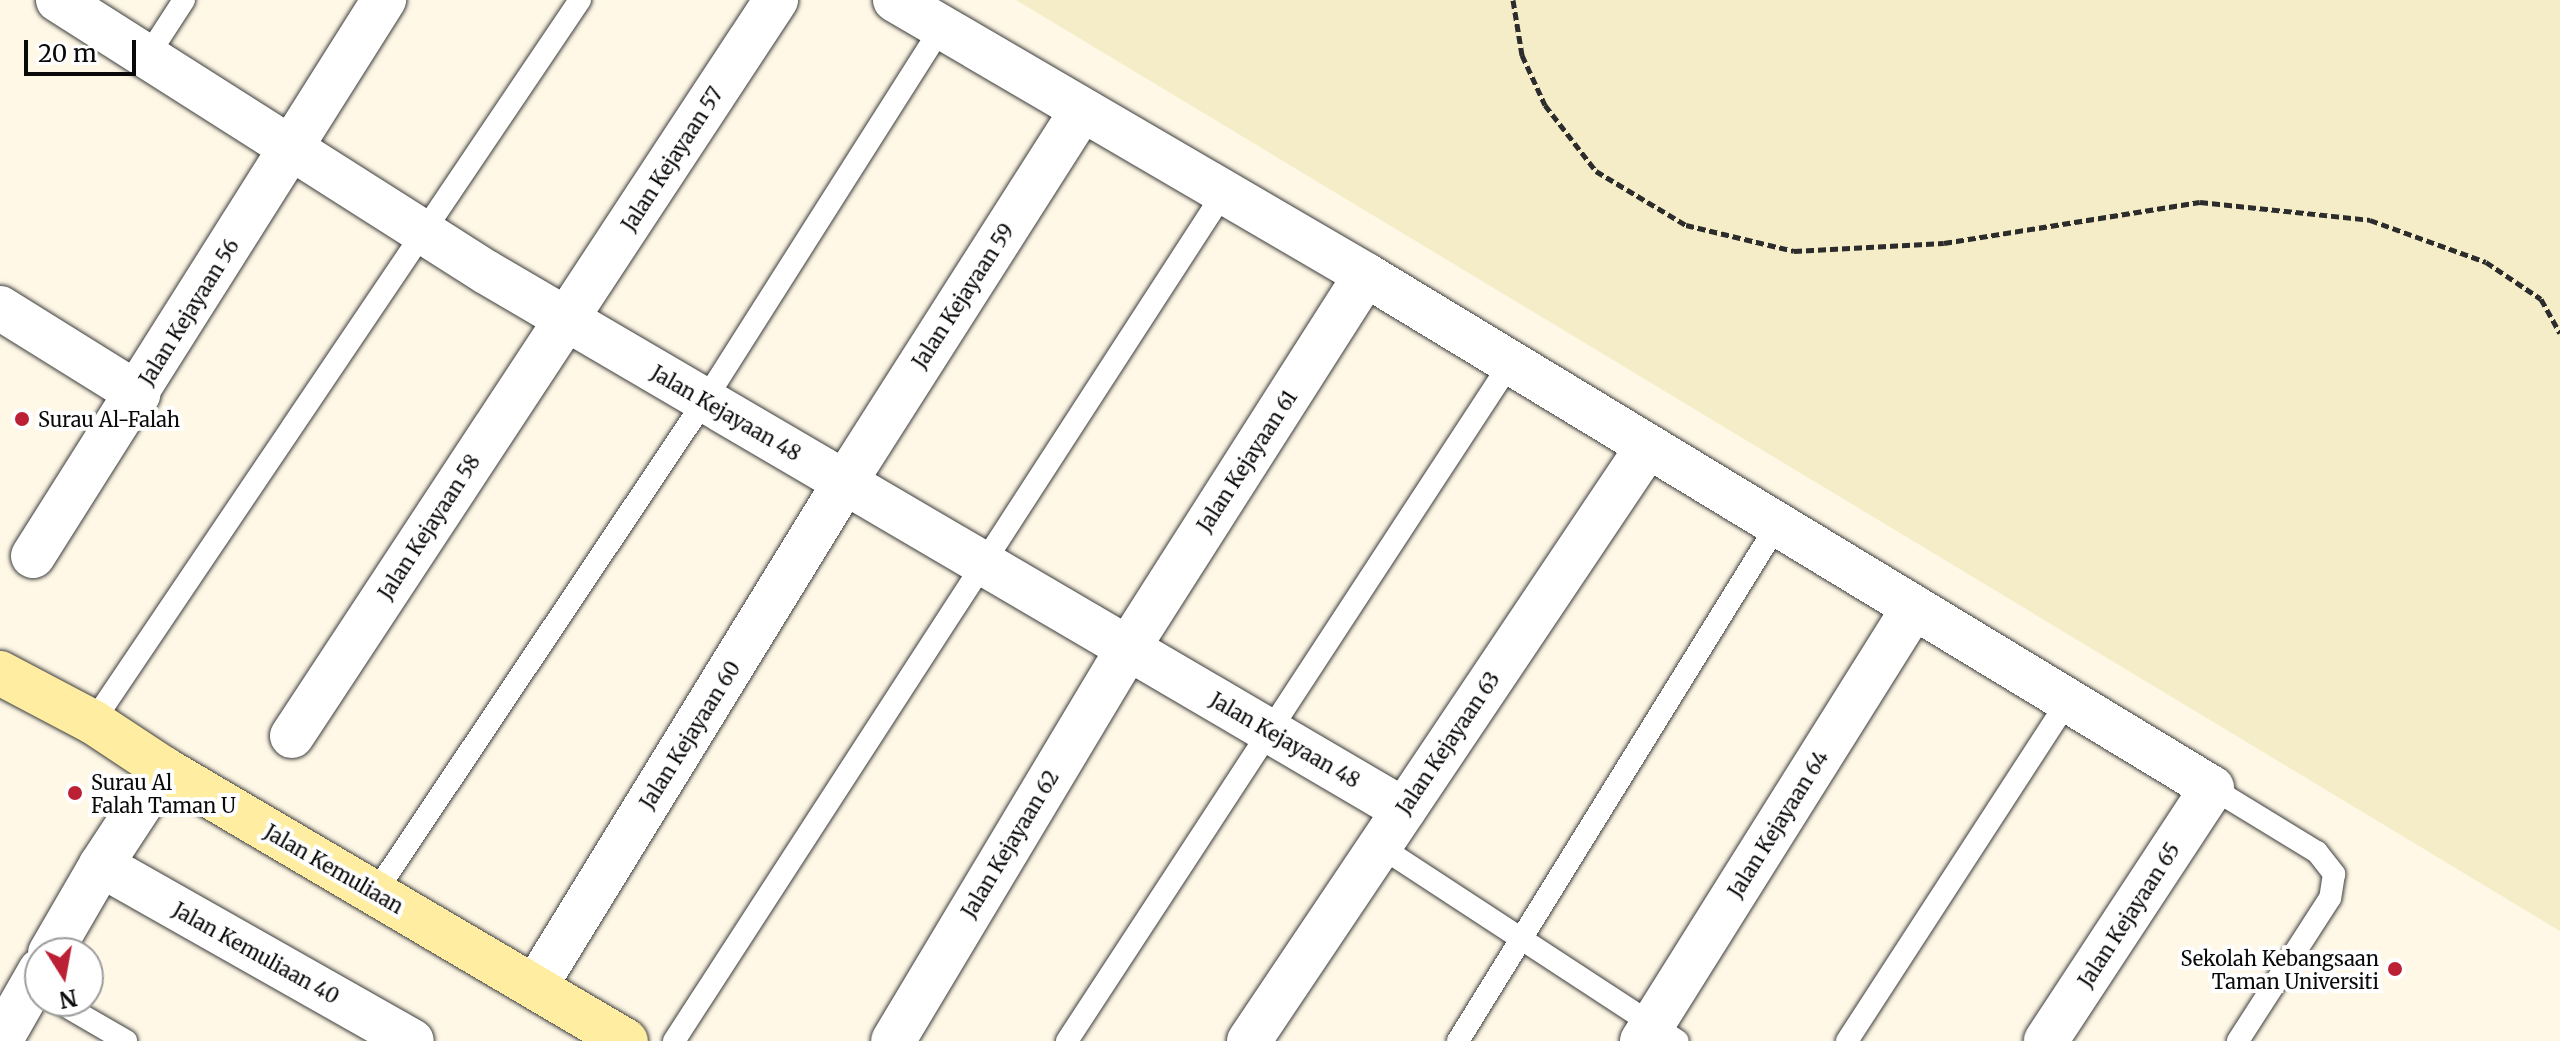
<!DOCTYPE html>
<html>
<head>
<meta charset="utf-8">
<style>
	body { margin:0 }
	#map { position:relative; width:2560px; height:1041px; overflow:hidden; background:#fff8e6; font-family:Merriweather,serif }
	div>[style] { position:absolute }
	.farmland>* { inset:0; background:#f4edc7 }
	.path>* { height:5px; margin-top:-2.5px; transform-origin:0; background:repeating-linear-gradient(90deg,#2c2c2c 0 8px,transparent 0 12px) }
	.roads { filter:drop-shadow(0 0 2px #3d3d3d) drop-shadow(0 0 2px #3d3d3d) }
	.lane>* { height:22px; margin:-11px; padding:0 11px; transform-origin:11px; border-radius:11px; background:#fff }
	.street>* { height:44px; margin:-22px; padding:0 22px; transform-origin:22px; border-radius:22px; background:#fff }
	.secondary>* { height:44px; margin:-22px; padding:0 22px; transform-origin:22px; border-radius:22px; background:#ffeda1 }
	.dots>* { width:22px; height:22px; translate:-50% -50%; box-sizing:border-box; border:4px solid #fff; border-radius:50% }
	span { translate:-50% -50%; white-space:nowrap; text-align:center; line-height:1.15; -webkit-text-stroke:8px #fff; paint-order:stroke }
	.street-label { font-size:20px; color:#0a0a0a }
	.poi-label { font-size:20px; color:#0a0a0a }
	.left { translate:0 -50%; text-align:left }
	.right { translate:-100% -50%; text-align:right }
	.north { position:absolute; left:24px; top:937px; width:80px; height:80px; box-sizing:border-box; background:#fff; border:2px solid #9d9d9d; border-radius:50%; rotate:169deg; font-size:22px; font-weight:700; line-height:32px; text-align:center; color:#0a0a0a }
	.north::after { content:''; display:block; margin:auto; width:28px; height:36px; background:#bb2034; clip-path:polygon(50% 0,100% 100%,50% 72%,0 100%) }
	.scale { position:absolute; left:24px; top:40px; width:112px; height:36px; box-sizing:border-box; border:4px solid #0a0a0a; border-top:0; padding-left:10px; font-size:24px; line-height:28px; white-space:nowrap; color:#0a0a0a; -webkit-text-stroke:6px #fff; paint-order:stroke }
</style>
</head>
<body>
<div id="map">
	<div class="farmland">
		<i style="clip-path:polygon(1016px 0,2560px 0,2560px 931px)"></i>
	</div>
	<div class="path">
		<i style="left:1513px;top:0;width:56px;rotate:80.7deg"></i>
		<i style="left:1522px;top:55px;width:55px;rotate:65.3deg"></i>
		<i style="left:1545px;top:105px;width:83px;rotate:52.3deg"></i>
		<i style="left:1596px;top:171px;width:105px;rotate:31deg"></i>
		<i style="left:1686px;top:225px;width:111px;rotate:13.5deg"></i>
		<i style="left:1794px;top:251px;width:150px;rotate:-3.1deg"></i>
		<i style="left:1944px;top:243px;width:259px;rotate:-9.1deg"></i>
		<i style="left:2200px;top:202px;width:171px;rotate:6deg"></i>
		<i style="left:2370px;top:220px;width:123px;rotate:19.9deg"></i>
		<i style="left:2486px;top:262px;width:66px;rotate:33.9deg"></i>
		<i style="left:2541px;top:299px;width:39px;rotate:61deg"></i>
	</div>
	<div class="roads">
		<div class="lane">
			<i style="left:147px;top:57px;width:68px;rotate:-57deg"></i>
			<i style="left:93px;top:722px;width:871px;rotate:-56deg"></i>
			<i style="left:2212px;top:788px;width:123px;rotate:31.4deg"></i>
			<i style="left:2317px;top:852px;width:28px;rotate:52deg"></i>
			<i style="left:2334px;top:874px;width:24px;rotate:99deg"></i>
			<i style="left:2330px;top:898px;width:170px;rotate:122.8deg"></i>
			<i style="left:1378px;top:845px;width:358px;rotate:33.2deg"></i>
			<i style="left:375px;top:893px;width:593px;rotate:-56.2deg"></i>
			<i style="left:705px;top:400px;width:442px;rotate:-57.6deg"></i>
			<i style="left:57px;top:1001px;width:80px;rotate:30.1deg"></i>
			<i style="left:674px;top:1041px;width:1012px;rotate:-57.06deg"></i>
			<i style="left:1067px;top:1041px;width:811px;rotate:-56.82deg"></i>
			<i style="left:1458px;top:1041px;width:607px;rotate:-58.27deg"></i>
			<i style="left:1847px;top:1041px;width:406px;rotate:-57deg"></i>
		</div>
		<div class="street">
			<i style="left:58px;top:0;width:507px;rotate:32.44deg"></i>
			<i style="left:486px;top:272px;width:1064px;rotate:30.37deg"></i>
			<i style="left:895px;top:0;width:545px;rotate:30.28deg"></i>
			<i style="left:1366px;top:275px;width:989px;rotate:31.23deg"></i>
			<i style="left:2212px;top:788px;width:303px;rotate:123.3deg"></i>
			<i style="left:0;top:308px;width:163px;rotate:31.9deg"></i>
			<i style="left:33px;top:556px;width:658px;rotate:-57.74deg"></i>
			<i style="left:292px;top:736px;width:881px;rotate:-56.67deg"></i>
			<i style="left:101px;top:865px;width:357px;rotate:29.5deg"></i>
			<i style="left:50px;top:953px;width:102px;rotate:-59.9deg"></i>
			<i style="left:101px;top:865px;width:115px;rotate:-56.7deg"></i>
			<i style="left:535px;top:987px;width:593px;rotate:-58.46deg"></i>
			<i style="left:845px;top:482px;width:441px;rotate:-57.5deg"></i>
			<i style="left:0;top:1041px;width:81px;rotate:-60.3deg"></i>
			<i style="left:893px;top:1041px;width:458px;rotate:-59.1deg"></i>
			<i style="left:1128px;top:648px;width:442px;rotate:-57.5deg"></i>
			<i style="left:1249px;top:1041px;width:716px;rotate:-56.15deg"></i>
			<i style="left:1642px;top:1041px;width:512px;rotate:-57.92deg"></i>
		</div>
		<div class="secondary">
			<i style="left:0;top:673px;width:105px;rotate:27.8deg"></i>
			<i style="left:93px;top:722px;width:85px;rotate:33.5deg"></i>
			<i style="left:164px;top:769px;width:536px;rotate:30.49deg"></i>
		</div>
	</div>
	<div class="dots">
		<i style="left:22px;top:419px;background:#bb2034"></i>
		<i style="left:75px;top:793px;background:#bb2034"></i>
		<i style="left:2395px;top:969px;background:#bb2034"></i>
	</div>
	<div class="street-label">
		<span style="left:672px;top:159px;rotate:-57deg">Jalan Kejayaan 57</span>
		<span style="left:963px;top:296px;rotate:-57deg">Jalan Kejayaan 59</span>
		<span style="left:189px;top:312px;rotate:-58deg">Jalan Kejayaan 56</span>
		<span style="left:726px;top:413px;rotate:30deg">Jalan Kejayaan 48</span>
		<span style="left:1247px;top:461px;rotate:-57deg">Jalan Kejayaan 61</span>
		<span style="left:429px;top:527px;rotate:-57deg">Jalan Kejayaan 58</span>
		<span style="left:690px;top:735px;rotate:-58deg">Jalan Kejayaan 60</span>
		<span style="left:1285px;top:740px;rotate:30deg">Jalan Kejayaan 48</span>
		<span style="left:1448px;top:743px;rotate:-56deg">Jalan Kejayaan 63</span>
		<span style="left:1778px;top:824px;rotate:-58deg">Jalan Kejayaan 64</span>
		<span style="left:1010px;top:844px;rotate:-59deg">Jalan Kejayaan 62</span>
		<span style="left:334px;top:869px;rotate:30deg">Jalan Kemuliaan</span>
		<span style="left:2129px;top:915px;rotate:-57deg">Jalan Kejayaan 65</span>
		<span style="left:256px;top:953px;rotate:29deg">Jalan Kemuliaan 40</span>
	</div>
	<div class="poi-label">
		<span class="left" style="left:38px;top:419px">Surau Al-Falah</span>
		<span class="left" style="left:91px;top:794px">Surau Al<br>Falah Taman U</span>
		<span class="right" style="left:2379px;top:970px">Sekolah Kebangsaan<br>Taman Universiti</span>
	</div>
	<div class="north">N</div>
	<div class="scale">20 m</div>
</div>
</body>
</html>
